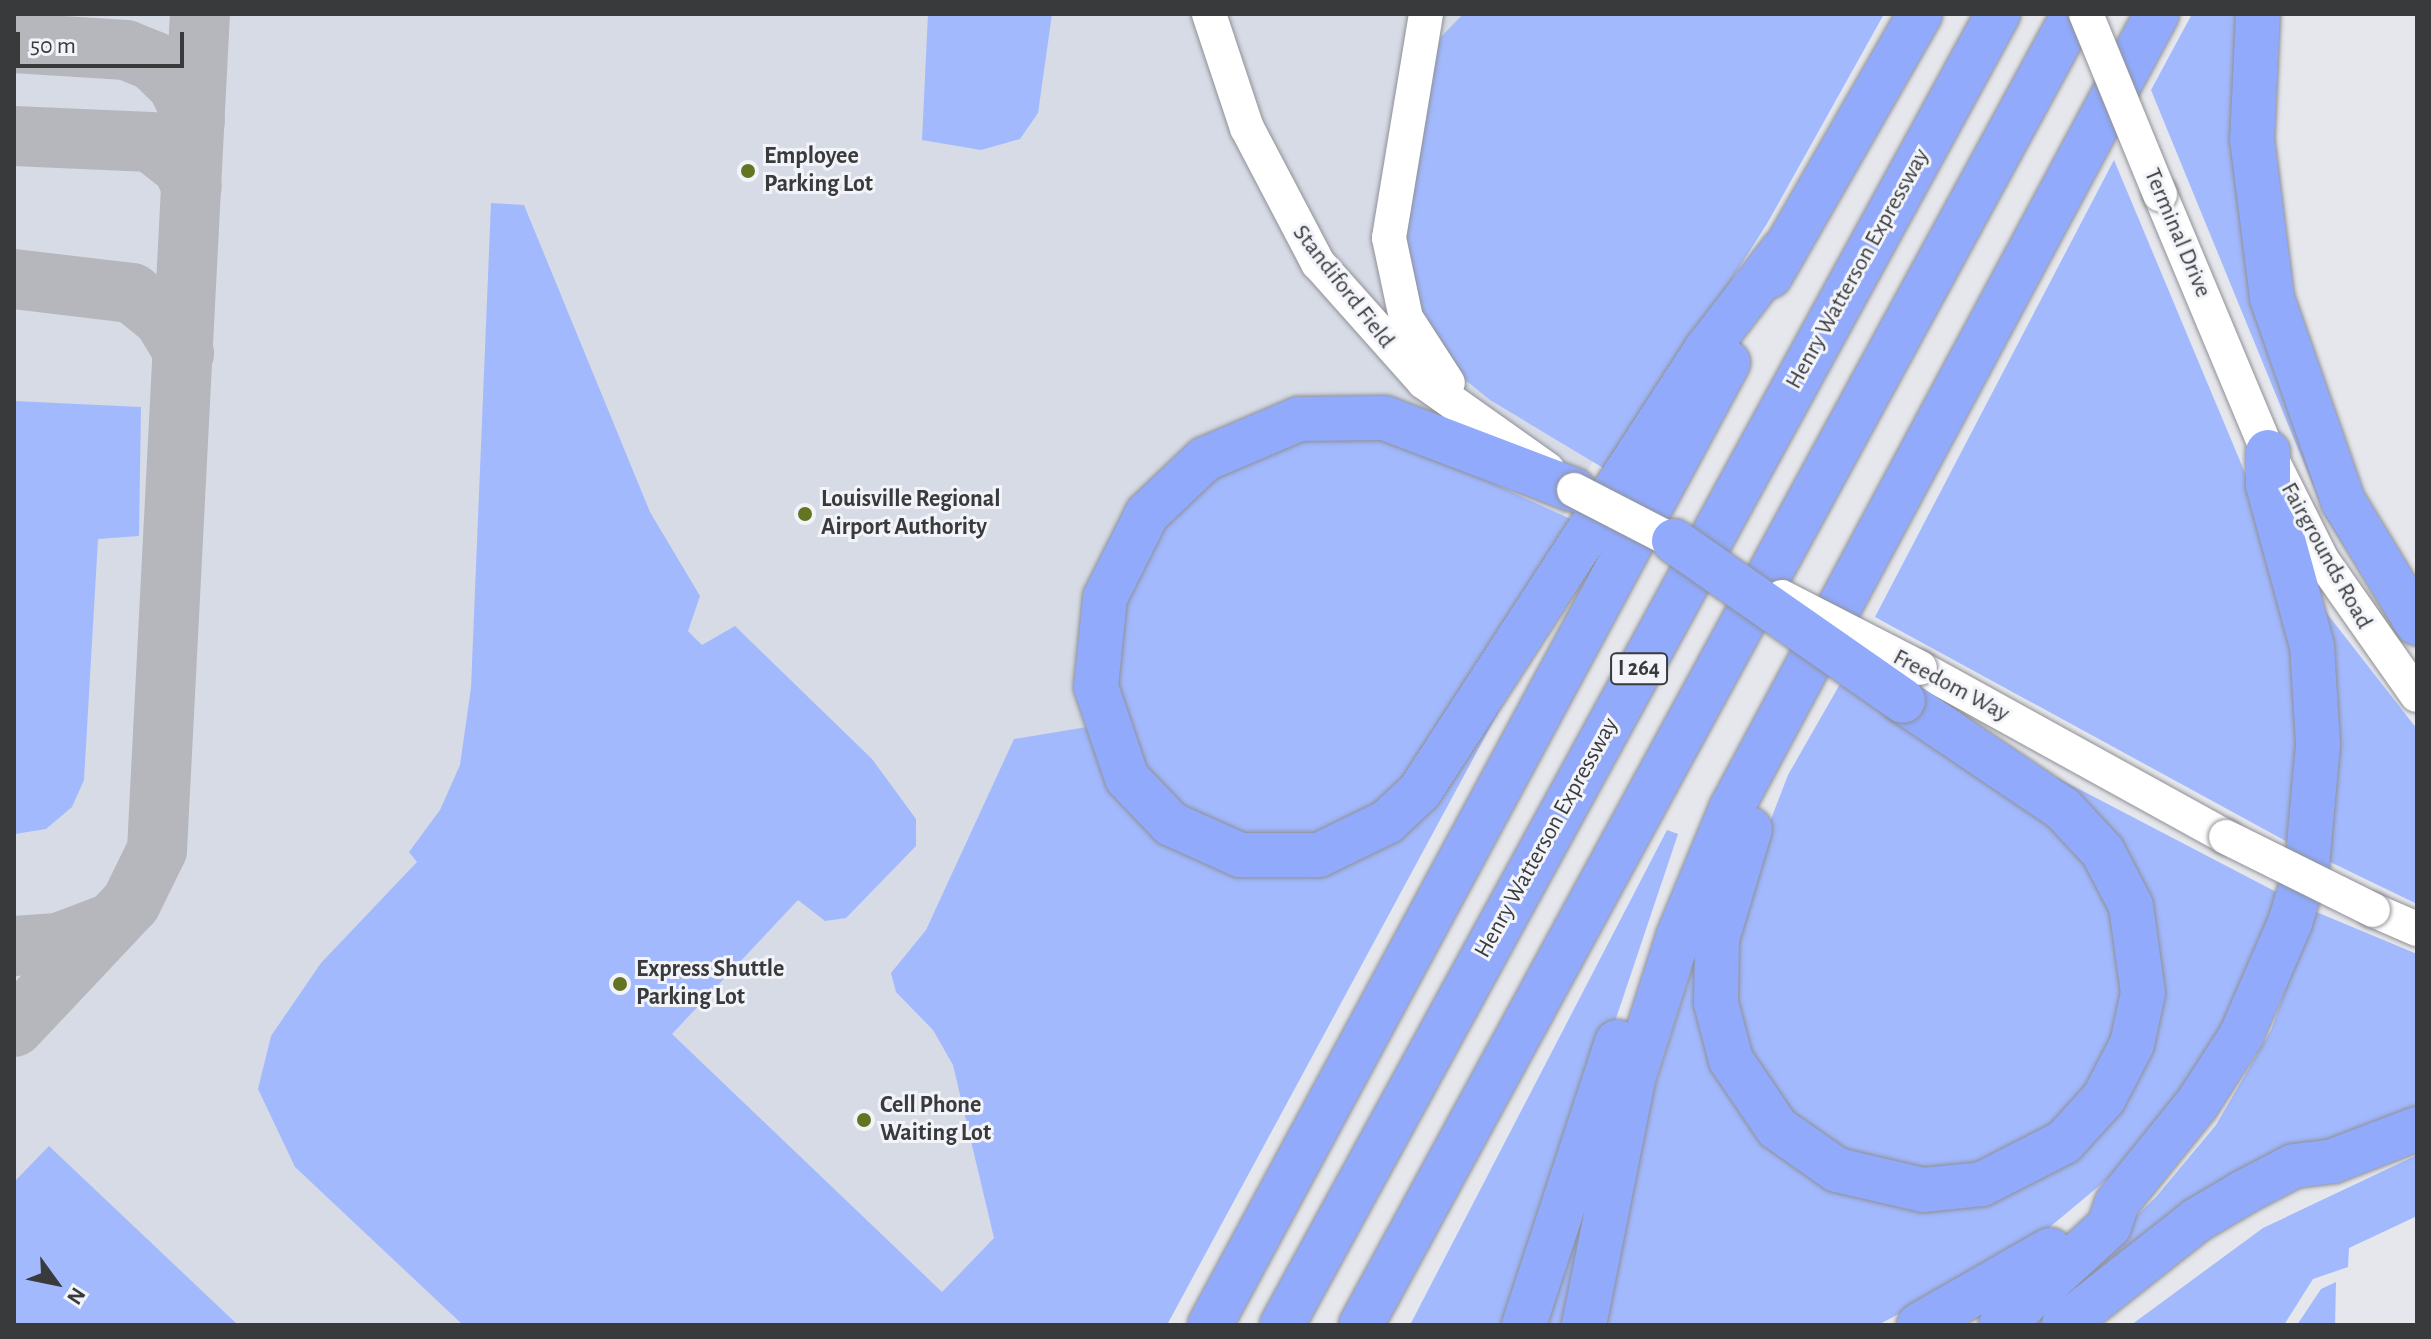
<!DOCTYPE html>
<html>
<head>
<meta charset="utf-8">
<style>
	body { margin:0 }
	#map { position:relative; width:2431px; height:1339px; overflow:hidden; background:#e5e7ec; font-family:"Alegreya Sans",sans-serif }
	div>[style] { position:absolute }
	.built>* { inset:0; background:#d6dbe6 }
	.green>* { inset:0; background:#a2b9fe }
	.taxiway>* { height:60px; margin:-30px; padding:0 30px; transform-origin:30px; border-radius:30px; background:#b6b7bc }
	.roads { filter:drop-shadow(0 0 2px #8f9095) drop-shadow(0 0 2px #8f9095) }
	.secondary>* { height:34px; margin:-17px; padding:0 17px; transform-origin:17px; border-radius:17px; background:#fff }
	.motorway>* { height:44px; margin:-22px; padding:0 22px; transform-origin:22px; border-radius:22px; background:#91aafb }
	.bridges { filter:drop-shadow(0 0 2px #8f9095) drop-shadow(0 0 2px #8f9095) }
	.secondary-bridge>* { height:34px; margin:-17px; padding:0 17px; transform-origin:17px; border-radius:17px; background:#fff }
	.motorway-bridge>* { height:44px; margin:-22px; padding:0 22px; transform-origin:22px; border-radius:22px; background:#91aafb }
	.dots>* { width:22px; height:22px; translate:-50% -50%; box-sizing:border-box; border:4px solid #f2f4f9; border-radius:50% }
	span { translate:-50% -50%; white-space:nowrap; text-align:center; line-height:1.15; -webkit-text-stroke:6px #f2f4f9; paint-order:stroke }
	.shield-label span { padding:2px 6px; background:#f2f4f9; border:2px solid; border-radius:6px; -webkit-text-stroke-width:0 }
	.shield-label { font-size:22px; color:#393a3c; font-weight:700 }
	.poi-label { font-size:24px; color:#393a3c; font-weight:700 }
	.left { translate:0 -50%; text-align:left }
	.street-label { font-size:24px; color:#393a3c }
	.frame { position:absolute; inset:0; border:16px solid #393a3c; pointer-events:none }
	.north { position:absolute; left:16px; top:1243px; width:80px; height:80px; -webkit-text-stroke:6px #f2f4f9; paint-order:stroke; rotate:123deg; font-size:22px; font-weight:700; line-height:32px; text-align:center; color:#393a3c }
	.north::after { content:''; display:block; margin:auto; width:28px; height:36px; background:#393a3c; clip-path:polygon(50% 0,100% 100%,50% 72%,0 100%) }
	.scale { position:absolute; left:16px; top:32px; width:168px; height:36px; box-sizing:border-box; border:4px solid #393a3c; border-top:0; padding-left:10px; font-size:24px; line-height:28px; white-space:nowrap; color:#393a3c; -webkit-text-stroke:6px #f2f4f9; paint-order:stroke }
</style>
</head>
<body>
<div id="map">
	<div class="built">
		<i style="clip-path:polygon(14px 14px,1828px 14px,1322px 975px,1148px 1325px,14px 1325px)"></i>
	</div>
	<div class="green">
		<i style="clip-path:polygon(928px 14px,1052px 14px,1038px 113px,1020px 139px,981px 150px,922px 140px)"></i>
		<i style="clip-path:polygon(1463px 14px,1884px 14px,1768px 222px,1610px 472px,1490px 400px,1463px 378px,1426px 329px,1405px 259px,1408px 186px,1440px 38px)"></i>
		<i style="clip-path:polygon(2192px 14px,2249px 14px,2245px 131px,2391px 620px,2326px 517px,2151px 90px)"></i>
		<i style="clip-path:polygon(2114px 160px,2284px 566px,2303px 653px,2295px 846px,1875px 617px)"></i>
		<i style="clip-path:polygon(491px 203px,524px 205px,650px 512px,700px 596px,688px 631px,702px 645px,735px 626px,872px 759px,916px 819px,916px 846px,846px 918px,825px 921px,798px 900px,672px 1034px,942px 1292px,994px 1238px,953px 1065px,933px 1030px,896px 992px,891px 973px,926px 930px,1014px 739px,1093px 726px,1181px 841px,1321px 867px,1533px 648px,1167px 1325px,463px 1325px,295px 1167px,258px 1089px,271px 1036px,321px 963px,417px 862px,409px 852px,440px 810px,460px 765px,471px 688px)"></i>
		<i style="clip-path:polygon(14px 401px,141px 407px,139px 536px,98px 539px,84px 780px,72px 807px,46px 829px,15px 834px)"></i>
		<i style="clip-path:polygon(1370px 427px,1577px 522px,1390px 802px,1313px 837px,1250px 837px,1193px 813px,1149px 774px,1117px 699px,1125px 597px,1170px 513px,1252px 450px)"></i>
		<i style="clip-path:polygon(2325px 611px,2417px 729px,2417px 904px,2324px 859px)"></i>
		<i style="clip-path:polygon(1840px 684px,2028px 800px,2110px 883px,2127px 1011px,2078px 1108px,2004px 1158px,1933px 1172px,1854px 1156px,1804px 1126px,1767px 1084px,1742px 1033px,1733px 964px,1754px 863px,1788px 775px)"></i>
		<i style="clip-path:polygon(2056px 777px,2282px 895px,2230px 1024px,2122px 1167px,2027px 1246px,1878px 1325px,1606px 1325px,1648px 1106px,1711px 908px,1704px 968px,1803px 1162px,2036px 1174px,2161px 971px,2155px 918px,2132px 860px)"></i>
		<i style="clip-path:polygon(1667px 830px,1678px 834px,1513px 1325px,1410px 1325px)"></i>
		<i style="clip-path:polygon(2314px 911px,2417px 954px,2417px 1106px,2322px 1142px,2131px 1255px,2042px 1325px,2023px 1325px,2156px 1197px,2216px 1125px,2271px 1030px)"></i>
		<i style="clip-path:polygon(1602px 1142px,1571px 1325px,1542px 1325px)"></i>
		<i style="clip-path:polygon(49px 1146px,238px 1325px,14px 1325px,14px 1182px)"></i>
		<i style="clip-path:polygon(2417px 1155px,2417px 1216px,2349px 1248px,2348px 1267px,2313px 1279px,2284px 1325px,2131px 1325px,2263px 1228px)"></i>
		<i style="clip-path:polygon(2336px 1282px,2335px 1325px,2297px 1325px,2321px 1289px)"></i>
	</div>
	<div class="taxiway">
		<i style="left:14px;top:43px;width:112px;rotate:3.6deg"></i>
		<i style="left:126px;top:50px;width:29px;rotate:22deg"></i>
		<i style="left:153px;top:61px;width:33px;rotate:44deg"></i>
		<i style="left:177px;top:84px;width:41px;rotate:64.1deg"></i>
		<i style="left:14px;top:136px;width:137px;rotate:2.5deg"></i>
		<i style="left:151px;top:142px;width:39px;rotate:38deg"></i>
		<i style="left:182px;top:166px;width:23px;rotate:65deg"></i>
		<i style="left:14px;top:279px;width:119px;rotate:6.8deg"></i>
		<i style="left:132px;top:293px;width:40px;rotate:39deg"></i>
		<i style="left:163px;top:318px;width:41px;rotate:59deg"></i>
		<i style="left:14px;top:946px;width:44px;rotate:-3.9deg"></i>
		<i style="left:58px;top:943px;width:57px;rotate:-20.7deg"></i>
		<i style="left:14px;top:1027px;width:170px;rotate:-46.7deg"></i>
		<i style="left:131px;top:903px;width:59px;rotate:-63.9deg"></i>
		<i style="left:157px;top:850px;width:837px;rotate:-87.06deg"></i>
	</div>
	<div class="roads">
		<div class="secondary">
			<i style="left:1209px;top:14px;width:120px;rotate:71.6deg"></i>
			<i style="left:1247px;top:128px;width:153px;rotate:62.3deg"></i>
			<i style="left:1318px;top:263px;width:159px;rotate:48.3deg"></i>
			<i style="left:1424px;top:382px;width:151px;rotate:35.3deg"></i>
			<i style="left:1426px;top:14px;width:227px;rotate:99.4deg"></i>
			<i style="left:1389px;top:238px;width:82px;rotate:78deg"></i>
			<i style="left:1406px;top:318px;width:77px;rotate:57.1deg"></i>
			<i style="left:2160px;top:194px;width:280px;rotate:67.3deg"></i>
			<i style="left:2268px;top:452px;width:121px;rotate:63.4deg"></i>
			<i style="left:2322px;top:560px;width:165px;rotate:54.9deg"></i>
			<i style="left:1920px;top:668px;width:350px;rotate:28.9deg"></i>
			<i style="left:2373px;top:910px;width:48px;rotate:23.4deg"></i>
		</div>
		<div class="motorway">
			<i style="left:2258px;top:14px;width:125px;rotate:92.7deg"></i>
			<i style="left:2252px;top:139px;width:160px;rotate:82.8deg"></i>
			<i style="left:2272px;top:298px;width:215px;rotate:70.7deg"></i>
			<i style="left:2343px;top:501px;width:143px;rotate:58.8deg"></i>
			<i style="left:1770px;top:276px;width:302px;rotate:-60.2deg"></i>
			<i style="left:1574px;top:490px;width:203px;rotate:-159.2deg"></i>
			<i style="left:1384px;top:418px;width:85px;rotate:179.3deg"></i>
			<i style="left:1299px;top:419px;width:102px;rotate:156.9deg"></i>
			<i style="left:1205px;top:459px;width:80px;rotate:136.5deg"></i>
			<i style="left:1147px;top:514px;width:94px;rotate:116.6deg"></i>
			<i style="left:1105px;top:598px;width:89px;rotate:95.8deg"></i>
			<i style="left:1096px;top:687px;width:96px;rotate:71.2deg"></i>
			<i style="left:1127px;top:778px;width:64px;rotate:46.3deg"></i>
			<i style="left:1171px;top:824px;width:76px;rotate:24.2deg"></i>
			<i style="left:1240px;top:855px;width:79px"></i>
			<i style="left:1319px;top:855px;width:76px;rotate:-25.9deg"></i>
			<i style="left:1387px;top:822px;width:45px;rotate:-43.2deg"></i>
			<i style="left:1420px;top:791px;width:526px;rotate:-57.04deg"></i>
			<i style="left:1706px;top:350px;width:126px;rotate:-52.4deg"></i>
			<i style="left:1750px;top:829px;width:115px;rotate:106.7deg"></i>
			<i style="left:1717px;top:939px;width:64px;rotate:90.9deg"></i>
			<i style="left:1716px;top:1003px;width:59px;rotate:75.3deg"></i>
			<i style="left:1731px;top:1060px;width:82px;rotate:55.9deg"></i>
			<i style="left:1777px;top:1128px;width:73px;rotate:35deg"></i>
			<i style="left:1837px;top:1170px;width:88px;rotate:13.1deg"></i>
			<i style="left:1923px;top:1190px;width:59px;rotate:-5.8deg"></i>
			<i style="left:1982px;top:1184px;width:92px;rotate:-27.1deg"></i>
			<i style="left:2064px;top:1142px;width:59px;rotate:-47.7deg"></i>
			<i style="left:2104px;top:1098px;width:61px;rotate:-62.6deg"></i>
			<i style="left:2132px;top:1044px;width:52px;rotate:-77.8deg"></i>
			<i style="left:2143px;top:993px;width:88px;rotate:-97.9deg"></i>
			<i style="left:2131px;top:906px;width:61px;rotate:-117.4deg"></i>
			<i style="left:2103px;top:852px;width:59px;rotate:-132.9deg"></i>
			<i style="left:2063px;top:809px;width:193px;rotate:-146deg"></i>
			<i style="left:1210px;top:1325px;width:1093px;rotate:-61.7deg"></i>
			<i style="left:1282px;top:1325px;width:1494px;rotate:-61.36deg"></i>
			<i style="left:1361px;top:1325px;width:1492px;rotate:-61.46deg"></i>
			<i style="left:1524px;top:1325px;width:298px;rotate:-71.8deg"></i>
			<i style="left:1584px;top:1325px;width:255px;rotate:-78.7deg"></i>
			<i style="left:1634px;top:1075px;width:145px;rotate:-72.3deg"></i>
			<i style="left:1678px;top:937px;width:139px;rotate:-67.5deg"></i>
			<i style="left:1731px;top:809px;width:902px;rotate:-61.82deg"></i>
			<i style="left:1919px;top:1325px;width:151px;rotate:-29.8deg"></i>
			<i style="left:2001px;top:1325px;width:147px;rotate:-42.5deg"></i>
			<i style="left:2109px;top:1226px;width:24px;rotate:-71deg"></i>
			<i style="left:2117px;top:1203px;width:127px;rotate:-51.1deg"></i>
			<i style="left:2197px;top:1104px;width:81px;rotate:-57.1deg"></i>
			<i style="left:2241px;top:1036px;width:123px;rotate:-66.6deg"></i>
			<i style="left:2290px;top:923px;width:59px;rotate:-73.4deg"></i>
			<i style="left:2307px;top:866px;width:122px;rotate:-84.8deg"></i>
			<i style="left:2318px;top:744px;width:98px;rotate:-93.5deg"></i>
			<i style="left:2312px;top:646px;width:167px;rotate:-105.3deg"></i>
			<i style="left:2268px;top:485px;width:33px;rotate:-90deg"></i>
			<i style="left:2064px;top:1325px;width:169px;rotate:-38.3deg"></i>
			<i style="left:2197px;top:1220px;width:57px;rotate:-30.6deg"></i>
			<i style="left:2246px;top:1191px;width:54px;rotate:-27.5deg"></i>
			<i style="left:2294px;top:1166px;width:39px;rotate:-7deg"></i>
			<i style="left:2333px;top:1161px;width:90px;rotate:-20.9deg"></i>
		</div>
	</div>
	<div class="bridges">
		<div class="secondary-bridge">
			<i style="left:2086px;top:14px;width:195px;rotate:67.7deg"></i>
			<i style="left:1574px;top:490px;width:137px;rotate:27.3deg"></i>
			<i style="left:1782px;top:597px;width:155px;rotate:27.2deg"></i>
			<i style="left:2226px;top:837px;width:164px;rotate:26.4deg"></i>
		</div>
		<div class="motorway-bridge">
			<i style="left:1674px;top:541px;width:279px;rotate:34.9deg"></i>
		</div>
	</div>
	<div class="dots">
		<i style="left:748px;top:171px;background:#637522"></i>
		<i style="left:805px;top:514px;background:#637522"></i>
		<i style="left:620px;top:984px;background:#637522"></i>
		<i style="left:864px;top:1120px;background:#637522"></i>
	</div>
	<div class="shield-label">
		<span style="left:1639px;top:669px">I 264</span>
	</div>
	<div class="poi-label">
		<span class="left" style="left:764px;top:171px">Employee<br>Parking Lot</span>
		<span class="left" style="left:821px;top:514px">Louisville Regional<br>Airport Authority</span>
		<span class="left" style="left:636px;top:984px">Express Shuttle<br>Parking Lot</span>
		<span class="left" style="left:880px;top:1120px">Cell Phone<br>Waiting Lot</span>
	</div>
	<div class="street-label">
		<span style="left:2177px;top:233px;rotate:67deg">Terminal Drive</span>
		<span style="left:1858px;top:269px;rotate:-61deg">Henry Watterson Expressway</span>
		<span style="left:1343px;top:287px;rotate:52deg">Standiford Field</span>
		<span style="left:2326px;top:556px;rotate:61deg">Fairgrounds Road</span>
		<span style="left:1951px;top:686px;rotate:28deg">Freedom Way</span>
		<span style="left:1547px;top:838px;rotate:-61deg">Henry Watterson Expressway</span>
	</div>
	<div class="frame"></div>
	<div class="north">N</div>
	<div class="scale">50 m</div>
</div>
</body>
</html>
